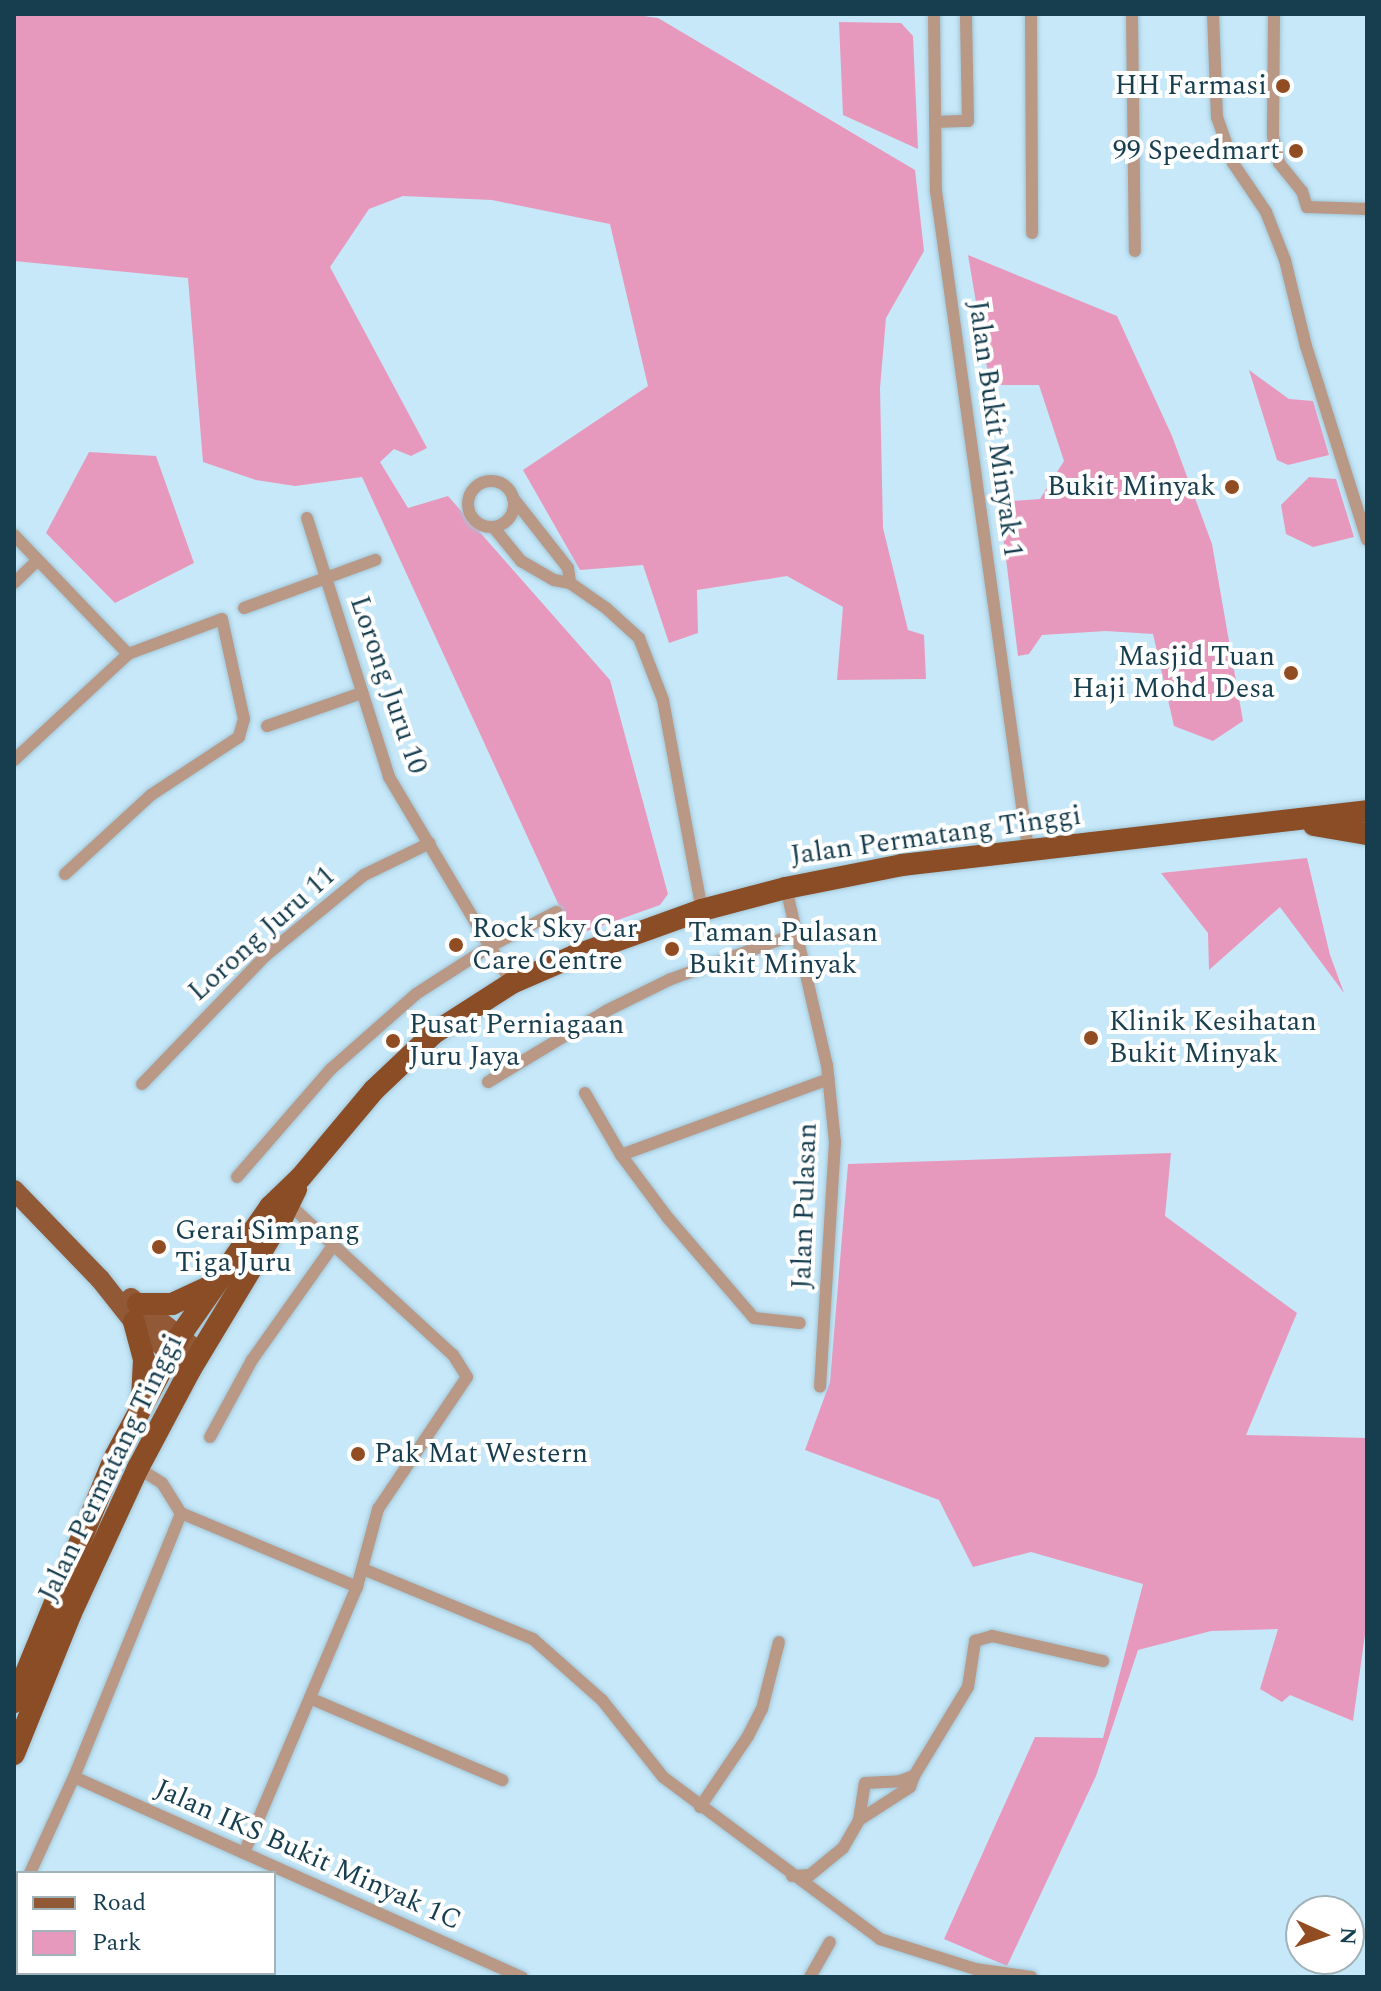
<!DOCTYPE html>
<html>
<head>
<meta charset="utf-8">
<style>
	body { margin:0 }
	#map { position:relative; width:1381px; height:1991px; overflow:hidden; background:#c6e8f9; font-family:Spectral,serif }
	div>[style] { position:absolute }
	.green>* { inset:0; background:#e799bd }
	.roads { filter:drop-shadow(0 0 2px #a3c6d7) drop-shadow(0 0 2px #a3c6d7) }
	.minor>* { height:12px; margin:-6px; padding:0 6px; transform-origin:6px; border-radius:6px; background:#b99886 }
	.minor>.ring { margin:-6px; padding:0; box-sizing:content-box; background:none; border:12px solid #b99886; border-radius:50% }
	.primary>* { height:20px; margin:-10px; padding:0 10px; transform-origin:10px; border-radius:10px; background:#925937 }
	.trunk>* { height:22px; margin:-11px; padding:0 11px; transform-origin:11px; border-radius:11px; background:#8a4d26 }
	.dots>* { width:22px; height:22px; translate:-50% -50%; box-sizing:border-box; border:4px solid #fff; border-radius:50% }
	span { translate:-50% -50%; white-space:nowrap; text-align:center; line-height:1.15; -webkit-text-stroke:8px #fff; paint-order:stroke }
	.poi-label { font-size:28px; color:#173e4f }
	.right { translate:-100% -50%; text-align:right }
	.left { translate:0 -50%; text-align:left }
	.street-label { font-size:28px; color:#173e4f }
	.frame { position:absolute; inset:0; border:16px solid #173e4f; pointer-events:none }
	.legend { position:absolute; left:16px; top:1871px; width:260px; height:104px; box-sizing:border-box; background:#fff; border:2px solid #a2b2b9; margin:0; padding:10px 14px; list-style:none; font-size:24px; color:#173e4f }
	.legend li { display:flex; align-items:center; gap:16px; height:40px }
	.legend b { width:40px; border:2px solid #a2b2b9 }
	.north { position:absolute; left:1285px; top:1895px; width:80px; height:80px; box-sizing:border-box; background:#fff; border:2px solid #a2b2b9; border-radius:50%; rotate:93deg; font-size:22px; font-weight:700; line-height:32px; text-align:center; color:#173e4f }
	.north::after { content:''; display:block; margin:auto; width:28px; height:36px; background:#914d21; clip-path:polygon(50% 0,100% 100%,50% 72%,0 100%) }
</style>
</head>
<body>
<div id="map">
	<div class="green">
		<i style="clip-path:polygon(14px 14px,629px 14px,658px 18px,915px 170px,924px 251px,886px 318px,880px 388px,883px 528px,908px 630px,924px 635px,926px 679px,837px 680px,843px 607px,787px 576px,697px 590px,698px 633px,669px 643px,643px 565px,580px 570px,523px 470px,648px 386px,610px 224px,492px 200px,403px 196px,369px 209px,330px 267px,427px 448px,411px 456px,394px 449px,380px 462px,408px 508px,448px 496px,610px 680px,668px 894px,660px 905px,573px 936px,362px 477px,295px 486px,256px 480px,203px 462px,188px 278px,14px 261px)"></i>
		<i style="clip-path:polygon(839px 22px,901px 23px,913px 36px,918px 149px,843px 115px)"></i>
		<i style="clip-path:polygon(968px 255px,1117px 316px,1172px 436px,1212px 544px,1243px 721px,1213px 741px,1174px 726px,1153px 634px,1106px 631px,1042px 635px,1029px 654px,1018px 656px,999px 502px,1040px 499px,1064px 461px,1039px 385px,990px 385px)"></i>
		<i style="clip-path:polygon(1249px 370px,1289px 399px,1313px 401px,1329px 455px,1288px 465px,1277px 460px)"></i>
		<i style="clip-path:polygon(89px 452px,156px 456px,194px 563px,115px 603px,46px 533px)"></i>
		<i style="clip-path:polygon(1309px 477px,1336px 479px,1354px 537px,1313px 547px,1286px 534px,1281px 505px)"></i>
		<i style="clip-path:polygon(1307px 858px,1330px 955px,1344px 993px,1280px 907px,1209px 970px,1208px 933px,1161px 873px)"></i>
		<i style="clip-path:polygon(1171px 1153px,1165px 1216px,1297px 1313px,1246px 1435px,1367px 1438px,1367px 1620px,1353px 1721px,1290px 1695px,1282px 1702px,1260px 1689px,1278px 1629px,1211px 1631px,1138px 1650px,1096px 1776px,1007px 1966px,944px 1939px,1035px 1737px,1103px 1738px,1143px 1584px,1031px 1552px,973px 1567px,939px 1500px,805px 1450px,830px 1382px,848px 1164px)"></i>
	</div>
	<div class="roads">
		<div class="minor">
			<i style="left:934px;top:14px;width:177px;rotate:89.4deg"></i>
			<i style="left:936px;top:191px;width:664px;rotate:82.04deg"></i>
			<i style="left:1031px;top:14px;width:219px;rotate:89.7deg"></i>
			<i style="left:1132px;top:14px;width:237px;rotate:89.3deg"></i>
			<i style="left:1213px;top:14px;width:103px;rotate:87.8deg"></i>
			<i style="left:1217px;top:117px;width:49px;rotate:70.8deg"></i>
			<i style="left:1233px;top:163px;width:59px;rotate:56deg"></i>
			<i style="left:1266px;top:212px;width:52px;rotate:68.4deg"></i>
			<i style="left:1285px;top:260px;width:89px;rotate:76.3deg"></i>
			<i style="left:1306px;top:346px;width:203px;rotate:72.5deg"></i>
			<i style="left:1274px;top:14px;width:122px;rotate:90.5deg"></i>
			<i style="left:1273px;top:136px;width:28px;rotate:77deg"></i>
			<i style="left:1279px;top:163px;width:36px;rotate:51deg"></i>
			<i style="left:1302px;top:191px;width:17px;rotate:73deg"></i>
			<i style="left:1307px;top:207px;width:60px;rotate:1.9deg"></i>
			<i style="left:935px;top:122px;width:33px;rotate:-2deg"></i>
			<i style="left:968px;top:121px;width:107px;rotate:-91.1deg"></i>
			<i class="ring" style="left:468px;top:481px;width:34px;height:34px"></i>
			<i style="left:513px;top:498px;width:89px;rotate:51.8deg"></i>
			<i style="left:568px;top:568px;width:15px;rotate:82deg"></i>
			<i style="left:570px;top:583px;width:44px;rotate:34.8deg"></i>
			<i style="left:606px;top:608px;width:45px;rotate:42.3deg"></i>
			<i style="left:639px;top:638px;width:66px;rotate:68.8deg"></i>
			<i style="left:663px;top:700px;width:214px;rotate:79.5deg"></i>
			<i style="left:307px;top:518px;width:272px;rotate:72.4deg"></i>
			<i style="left:389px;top:777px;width:240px;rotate:59.2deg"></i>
			<i style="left:494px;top:528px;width:43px;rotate:50.7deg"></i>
			<i style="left:521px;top:561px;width:38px;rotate:30deg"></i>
			<i style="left:554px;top:580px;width:16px;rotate:11deg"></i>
			<i style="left:14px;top:535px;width:165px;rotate:46.2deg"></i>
			<i style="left:14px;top:583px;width:33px;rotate:-44deg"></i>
			<i style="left:244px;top:608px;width:140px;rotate:-20.1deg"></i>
			<i style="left:267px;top:726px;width:101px;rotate:-19.2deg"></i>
			<i style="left:14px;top:760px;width:156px;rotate:-42.9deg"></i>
			<i style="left:128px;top:654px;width:100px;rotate:-20.4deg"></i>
			<i style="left:222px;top:619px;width:102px;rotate:77.6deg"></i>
			<i style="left:244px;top:719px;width:19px;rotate:106deg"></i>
			<i style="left:239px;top:737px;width:105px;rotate:146.6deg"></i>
			<i style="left:151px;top:795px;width:117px;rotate:137.4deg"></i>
			<i style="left:786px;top:888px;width:182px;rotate:77deg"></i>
			<i style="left:827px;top:1065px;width:77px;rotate:84.1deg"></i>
			<i style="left:835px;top:1142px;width:245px;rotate:93.5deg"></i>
			<i style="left:488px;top:1082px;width:138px;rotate:-31deg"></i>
			<i style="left:606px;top:1011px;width:72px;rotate:-26.2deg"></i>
			<i style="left:671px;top:979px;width:132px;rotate:-19.9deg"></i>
			<i style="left:142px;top:1084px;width:178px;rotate:-46.1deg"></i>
			<i style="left:265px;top:956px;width:128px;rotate:-39.3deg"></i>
			<i style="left:364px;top:875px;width:73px;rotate:-25.9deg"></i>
			<i style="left:585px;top:1093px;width:72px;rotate:59.9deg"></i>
			<i style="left:621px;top:1155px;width:79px;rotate:53.3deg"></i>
			<i style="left:668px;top:1218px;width:132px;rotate:49.3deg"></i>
			<i style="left:754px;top:1318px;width:46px;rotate:6.2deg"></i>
			<i style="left:621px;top:1155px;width:221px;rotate:-20.1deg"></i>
			<i style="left:237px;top:1177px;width:143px;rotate:-49deg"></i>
			<i style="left:331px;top:1069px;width:113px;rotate:-41.4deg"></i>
			<i style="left:416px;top:994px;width:87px;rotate:-32.8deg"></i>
			<i style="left:489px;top:947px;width:76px;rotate:-27.6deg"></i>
			<i style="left:210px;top:1437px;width:88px;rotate:-61.4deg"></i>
			<i style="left:252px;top:1360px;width:138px;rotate:-54.7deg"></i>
			<i style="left:138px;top:1468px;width:28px;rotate:32deg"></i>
			<i style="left:162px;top:1483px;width:36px;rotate:58deg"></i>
			<i style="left:181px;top:1513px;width:191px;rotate:22.8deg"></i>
			<i style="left:363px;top:1569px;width:184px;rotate:22.4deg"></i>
			<i style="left:533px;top:1639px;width:92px;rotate:41.5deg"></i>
			<i style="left:602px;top:1700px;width:98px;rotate:51.6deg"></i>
			<i style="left:663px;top:1777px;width:271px;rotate:36.7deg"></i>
			<i style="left:880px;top:1939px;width:100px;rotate:17.5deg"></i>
			<i style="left:975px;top:1969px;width:57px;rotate:8.1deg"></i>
			<i style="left:312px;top:1699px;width:207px;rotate:23.1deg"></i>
			<i style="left:74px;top:1777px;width:491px;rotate:24.1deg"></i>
			<i style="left:700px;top:1807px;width:86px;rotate:-55.9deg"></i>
			<i style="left:748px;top:1736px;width:30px;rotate:-63deg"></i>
			<i style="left:762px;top:1709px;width:69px;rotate:-75.8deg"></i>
			<i style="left:859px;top:1820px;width:61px;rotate:-32.9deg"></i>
			<i style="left:910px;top:1787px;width:12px;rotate:-70deg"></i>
			<i style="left:244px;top:1853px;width:289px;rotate:-67deg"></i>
			<i style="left:357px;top:1587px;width:81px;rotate:-74.9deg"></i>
			<i style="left:378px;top:1509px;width:159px;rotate:-56deg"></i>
			<i style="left:467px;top:1377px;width:26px;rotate:-122deg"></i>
			<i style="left:453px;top:1355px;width:223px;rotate:-137.4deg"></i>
			<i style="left:30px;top:1873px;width:106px;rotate:-65.4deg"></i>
			<i style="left:74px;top:1777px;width:285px;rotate:-67.9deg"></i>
			<i style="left:792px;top:1876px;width:18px;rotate:-3deg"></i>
			<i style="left:810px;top:1875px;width:43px;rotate:-39.3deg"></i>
			<i style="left:843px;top:1848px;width:32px;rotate:-60deg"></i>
			<i style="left:859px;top:1820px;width:37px;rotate:-81deg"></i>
			<i style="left:865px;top:1783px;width:35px;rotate:-3deg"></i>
			<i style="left:900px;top:1781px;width:15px;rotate:-20deg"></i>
			<i style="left:914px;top:1776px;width:104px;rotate:-58.8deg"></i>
			<i style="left:968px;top:1687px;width:47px;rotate:-81.3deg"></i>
			<i style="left:975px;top:1641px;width:18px;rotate:-16deg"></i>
			<i style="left:992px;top:1636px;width:114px;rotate:12.7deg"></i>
			<i style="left:14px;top:1907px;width:10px;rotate:-66deg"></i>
			<i style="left:810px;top:1977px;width:40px;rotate:-60.3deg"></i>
		</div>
		<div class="primary">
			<i style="left:14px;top:1190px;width:124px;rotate:46deg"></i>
			<i style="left:100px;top:1279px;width:55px;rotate:51.7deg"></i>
			<i style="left:134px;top:1322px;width:74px;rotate:40.6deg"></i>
			<i style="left:131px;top:1298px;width:88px;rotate:38.6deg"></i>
		</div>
		<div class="trunk">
			<i style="left:1314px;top:825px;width:54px;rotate:9.6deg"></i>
			<i style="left:138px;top:1304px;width:34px"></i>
			<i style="left:172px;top:1304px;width:41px;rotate:-24.7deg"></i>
			<i style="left:134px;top:1322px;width:39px;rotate:75deg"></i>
			<i style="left:144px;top:1360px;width:39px;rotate:93deg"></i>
			<i style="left:14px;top:1702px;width:265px;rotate:-67.6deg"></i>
			<i style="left:115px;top:1457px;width:136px;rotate:-61.9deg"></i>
			<i style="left:179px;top:1337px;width:159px;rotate:-55deg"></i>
			<i style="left:270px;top:1207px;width:43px;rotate:-44.1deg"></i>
			<i style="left:301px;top:1177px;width:114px;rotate:-50deg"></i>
			<i style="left:374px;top:1090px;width:83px;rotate:-43.5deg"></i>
			<i style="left:434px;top:1033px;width:93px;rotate:-32.7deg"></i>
			<i style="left:512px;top:983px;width:68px;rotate:-23.5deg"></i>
			<i style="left:574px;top:956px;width:136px;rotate:-19.8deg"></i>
			<i style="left:702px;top:910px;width:87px;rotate:-14.7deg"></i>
			<i style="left:786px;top:888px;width:118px;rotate:-11.2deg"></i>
			<i style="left:902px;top:865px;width:468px;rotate:-6.6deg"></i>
			<i style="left:14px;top:1754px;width:152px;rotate:-68deg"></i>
			<i style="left:71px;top:1613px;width:160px;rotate:-65.2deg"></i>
			<i style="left:138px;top:1468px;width:111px;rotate:-62deg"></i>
			<i style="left:190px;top:1370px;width:180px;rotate:-58.9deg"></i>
			<i style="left:283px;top:1216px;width:30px;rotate:-64deg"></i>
		</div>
	</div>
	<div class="dots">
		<i style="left:1283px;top:86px;background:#914d21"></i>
		<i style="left:1296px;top:151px;background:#914d21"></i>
		<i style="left:1232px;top:487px;background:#914d21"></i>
		<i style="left:1291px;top:673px;background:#914d21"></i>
		<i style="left:456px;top:945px;background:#914d21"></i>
		<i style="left:672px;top:949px;background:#914d21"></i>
		<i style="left:1091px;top:1038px;background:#914d21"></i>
		<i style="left:393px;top:1041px;background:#914d21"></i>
		<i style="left:159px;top:1247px;background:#914d21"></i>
		<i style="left:358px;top:1454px;background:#914d21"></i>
	</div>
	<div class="poi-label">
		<span class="right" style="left:1267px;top:86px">HH Farmasi</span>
		<span class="right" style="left:1280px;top:151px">99 Speedmart</span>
		<span class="right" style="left:1216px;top:487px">Bukit Minyak</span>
		<span class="right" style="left:1275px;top:673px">Masjid Tuan<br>Haji Mohd Desa</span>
		<span class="left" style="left:472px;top:945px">Rock Sky Car<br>Care Centre</span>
		<span class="left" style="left:688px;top:949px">Taman Pulasan<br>Bukit Minyak</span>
		<span class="left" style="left:1109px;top:1038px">Klinik Kesihatan<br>Bukit Minyak</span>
		<span class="left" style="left:409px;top:1041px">Pusat Perniagaan<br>Juru Jaya</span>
		<span class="left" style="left:175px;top:1247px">Gerai Simpang<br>Tiga Juru</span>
		<span class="left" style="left:374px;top:1454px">Pak Mat Western</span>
	</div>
	<div class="street-label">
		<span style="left:995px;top:429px;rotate:82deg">Jalan Bukit Minyak 1</span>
		<span style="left:388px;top:685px;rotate:71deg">Lorong Juru 10</span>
		<span style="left:936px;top:836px;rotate:-8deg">Jalan Permatang Tinggi</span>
		<span style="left:262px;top:934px;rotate:-42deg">Lorong Juru 11</span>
		<span style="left:805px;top:1206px;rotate:-88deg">Jalan Pulasan</span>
		<span style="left:111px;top:1468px;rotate:-64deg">Jalan Permatang Tinggi</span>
		<span style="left:308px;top:1855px;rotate:24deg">Jalan IKS Bukit Minyak 1C</span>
	</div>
	<div class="frame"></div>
	<ul class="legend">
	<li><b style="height:10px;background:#925937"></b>Road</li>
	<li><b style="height:22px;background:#e799bd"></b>Park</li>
	</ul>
	<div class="north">N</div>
</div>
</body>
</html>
